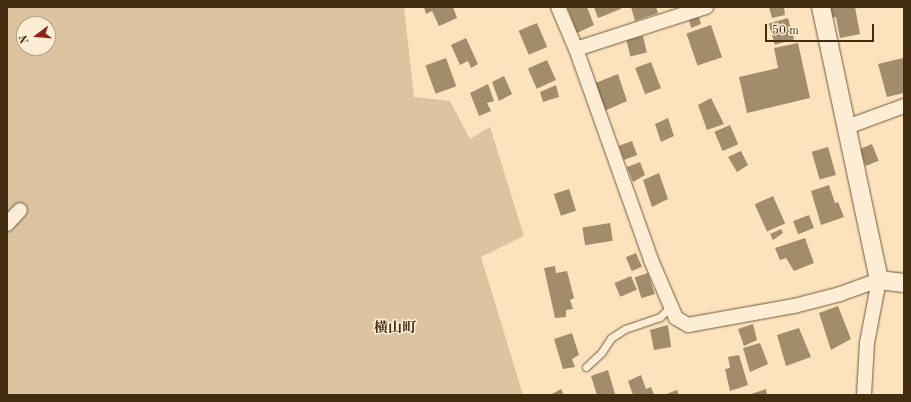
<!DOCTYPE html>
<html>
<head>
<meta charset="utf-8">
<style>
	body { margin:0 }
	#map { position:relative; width:911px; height:402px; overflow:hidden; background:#fce3be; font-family:"Old Standard TT","Noto Serif JP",serif }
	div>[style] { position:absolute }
	.green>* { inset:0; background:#dcc4a1 }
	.building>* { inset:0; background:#a38c6b; transform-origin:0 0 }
	.roads { filter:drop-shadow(0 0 1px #705a3c) drop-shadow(0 0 1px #705a3c) }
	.service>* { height:7px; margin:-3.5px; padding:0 3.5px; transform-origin:3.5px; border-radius:3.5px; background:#fdedd5 }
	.minor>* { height:14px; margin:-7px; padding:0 7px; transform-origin:7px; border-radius:7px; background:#fdedd5 }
	.tertiary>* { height:18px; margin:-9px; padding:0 9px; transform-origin:9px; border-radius:9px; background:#fdedd5 }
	span { translate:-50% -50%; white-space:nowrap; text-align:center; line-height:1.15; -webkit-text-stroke:3px #fdedd5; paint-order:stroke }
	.quarter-label { font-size:14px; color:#422d11; font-weight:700 }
	.frame { position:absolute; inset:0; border:8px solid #422d11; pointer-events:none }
	.north { position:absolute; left:16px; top:16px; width:40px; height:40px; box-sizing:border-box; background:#fdedd5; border:1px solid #b2a087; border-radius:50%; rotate:254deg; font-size:11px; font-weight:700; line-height:16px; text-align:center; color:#422d11 }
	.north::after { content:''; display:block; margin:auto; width:14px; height:18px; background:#8f2418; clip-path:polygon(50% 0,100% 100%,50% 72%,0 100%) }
	.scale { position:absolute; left:765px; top:24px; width:109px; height:18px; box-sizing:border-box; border:2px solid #422d11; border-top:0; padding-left:5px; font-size:12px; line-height:14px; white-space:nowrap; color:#422d11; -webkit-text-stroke:3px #fdedd5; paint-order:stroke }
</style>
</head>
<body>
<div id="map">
	<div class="green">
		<i style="clip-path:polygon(evenodd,7px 7px,404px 7px,414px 97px,450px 101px,470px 139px,490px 127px,524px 236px,481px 257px,523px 395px,7px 395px,7px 7px,24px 24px,48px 24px,48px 48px,24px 48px,24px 24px)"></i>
	</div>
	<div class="building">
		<i style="clip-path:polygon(424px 7px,453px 7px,457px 18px,439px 26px,432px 11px,426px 14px)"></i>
		<i style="clip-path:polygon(567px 7px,587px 7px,594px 25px,577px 33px)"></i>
		<i style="clip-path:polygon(594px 7px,620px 7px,621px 9px,598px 18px)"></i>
		<i style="clip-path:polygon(631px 7px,656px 7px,658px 13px,635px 21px)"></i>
		<i style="clip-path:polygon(769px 7px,784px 7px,785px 15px,772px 18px)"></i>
		<i style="clip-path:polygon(827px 7px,855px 7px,860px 34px,840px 38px,836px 17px,829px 18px)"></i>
		<i style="clip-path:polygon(699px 17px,701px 24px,691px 28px,689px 20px)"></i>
		<i style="left:788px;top:18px;width:22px;height:20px;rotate:74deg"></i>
		<i style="left:537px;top:23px;width:26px;height:20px;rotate:67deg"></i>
		<i style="left:711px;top:25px;width:34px;height:26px;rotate:71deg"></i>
		<i style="left:643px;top:36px;width:17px;height:17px;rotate:77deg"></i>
		<i style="clip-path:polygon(466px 38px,478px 64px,471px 68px,468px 61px,460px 65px,451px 45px)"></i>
		<i style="clip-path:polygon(798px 43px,810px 98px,747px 113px,739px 77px,778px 68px,774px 48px)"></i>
		<i style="left:446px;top:58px;width:30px;height:22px;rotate:70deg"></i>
		<i style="clip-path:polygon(903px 58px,904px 93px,887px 97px,878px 64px)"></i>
		<i style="left:547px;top:60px;width:22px;height:21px;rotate:66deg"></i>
		<i style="left:651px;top:62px;width:28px;height:17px;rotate:69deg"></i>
		<i style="clip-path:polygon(618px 74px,627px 101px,602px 112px,593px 84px)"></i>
		<i style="clip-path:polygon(504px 76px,512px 94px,499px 101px,492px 82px)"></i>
		<i style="clip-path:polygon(488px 84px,494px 101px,487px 103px,491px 111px,479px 116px,470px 93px)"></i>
		<i style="clip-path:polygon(556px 85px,559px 97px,543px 102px,540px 92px)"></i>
		<i style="clip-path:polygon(711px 98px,724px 124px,707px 130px,698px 105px)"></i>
		<i style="clip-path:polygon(668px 118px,674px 136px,661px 142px,655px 124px)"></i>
		<i style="left:730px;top:125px;width:21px;height:17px;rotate:67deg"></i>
		<i style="left:632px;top:141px;width:15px;height:14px;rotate:70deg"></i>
		<i style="left:872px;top:144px;width:18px;height:14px;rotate:68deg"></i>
		<i style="left:828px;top:147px;width:29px;height:17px;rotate:74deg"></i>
		<i style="clip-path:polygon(741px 151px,748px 165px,737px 172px,728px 157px)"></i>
		<i style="clip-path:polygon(640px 162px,645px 175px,633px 182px,627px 167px)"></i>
		<i style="clip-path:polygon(659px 173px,668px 199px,652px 207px,643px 180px)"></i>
		<i style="clip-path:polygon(829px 185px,835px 203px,838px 202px,844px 217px,821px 225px,811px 191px)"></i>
		<i style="left:569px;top:189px;width:23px;height:16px;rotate:72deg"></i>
		<i style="left:773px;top:196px;width:30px;height:20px;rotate:66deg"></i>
		<i style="left:809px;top:215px;width:14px;height:17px;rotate:69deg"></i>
		<i style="left:610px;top:223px;width:18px;height:28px;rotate:81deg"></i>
		<i style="clip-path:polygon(781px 229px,783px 233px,773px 240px,770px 234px)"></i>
		<i style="clip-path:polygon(805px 238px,814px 263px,794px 271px,786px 258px,780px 260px,775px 248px)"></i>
		<i style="left:636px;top:253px;width:15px;height:11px;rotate:67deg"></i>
		<i style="clip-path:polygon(555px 266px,556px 273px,567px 271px,574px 298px,570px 300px,573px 309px,566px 310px,566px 317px,555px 318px,544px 268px)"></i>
		<i style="left:648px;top:273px;width:22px;height:14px;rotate:72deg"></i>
		<i style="left:631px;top:276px;width:15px;height:18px;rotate:67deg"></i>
		<i style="clip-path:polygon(838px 306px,851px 339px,831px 350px,819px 313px)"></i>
		<i style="clip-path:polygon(753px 324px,757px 340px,744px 346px,738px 329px)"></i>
		<i style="clip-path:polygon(668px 325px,671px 347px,654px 350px,650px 330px)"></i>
		<i style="clip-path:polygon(799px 328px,811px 357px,786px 366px,777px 335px)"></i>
		<i style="clip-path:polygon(572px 333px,579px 355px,572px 359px,575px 367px,563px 369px,554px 339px)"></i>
		<i style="clip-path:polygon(760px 343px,768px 364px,750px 372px,743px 348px)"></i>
		<i style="clip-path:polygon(739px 355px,748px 385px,730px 391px,725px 369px,730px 368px,728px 357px)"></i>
		<i style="clip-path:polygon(608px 370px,615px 394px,597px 395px,591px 376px)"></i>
		<i style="clip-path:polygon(641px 375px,646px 389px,651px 387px,654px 395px,633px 395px,628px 381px)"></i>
		<i style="clip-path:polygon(561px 389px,564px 395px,550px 395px)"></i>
		<i style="clip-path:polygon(766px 389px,767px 395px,748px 395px)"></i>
		<i style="clip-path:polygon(677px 390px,679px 395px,664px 395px)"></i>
	</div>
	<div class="roads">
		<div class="service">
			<i style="left:586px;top:367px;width:21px;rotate:-43deg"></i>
			<i style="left:601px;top:353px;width:18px;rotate:-56deg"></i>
			<i style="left:611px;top:338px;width:17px;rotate:-33deg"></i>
			<i style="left:625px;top:329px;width:37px;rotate:-19deg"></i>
			<i style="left:660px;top:317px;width:14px;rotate:-45deg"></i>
		</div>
		<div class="minor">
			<i style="left:558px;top:7px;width:46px;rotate:66.8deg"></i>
			<i style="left:576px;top:49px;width:224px;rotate:70.4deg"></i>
			<i style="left:651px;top:260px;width:63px;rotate:66.7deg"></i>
			<i style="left:676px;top:318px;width:14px;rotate:30deg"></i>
			<i style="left:688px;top:325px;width:108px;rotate:-10.2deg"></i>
			<i style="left:794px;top:306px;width:48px;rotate:-14.6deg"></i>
			<i style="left:840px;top:294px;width:41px;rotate:-19.7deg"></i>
			<i style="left:576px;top:49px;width:137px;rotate:-17.9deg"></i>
			<i style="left:847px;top:127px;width:61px;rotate:-20.2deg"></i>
			<i style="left:7px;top:224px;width:19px;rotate:-47deg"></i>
			<i style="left:864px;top:395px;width:52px;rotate:-86.7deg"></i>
			<i style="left:867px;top:343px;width:64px;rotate:-79.2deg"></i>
		</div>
		<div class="tertiary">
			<i style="left:821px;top:7px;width:279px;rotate:78deg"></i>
			<i style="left:879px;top:280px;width:25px;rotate:7deg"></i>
		</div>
	</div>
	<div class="quarter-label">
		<span style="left:395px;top:328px">横山町</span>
	</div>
	<div class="frame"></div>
	<div class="north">N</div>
	<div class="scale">50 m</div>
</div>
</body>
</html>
